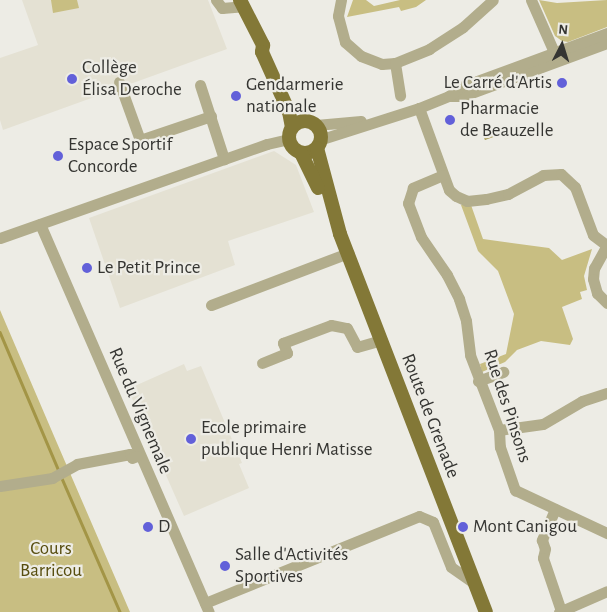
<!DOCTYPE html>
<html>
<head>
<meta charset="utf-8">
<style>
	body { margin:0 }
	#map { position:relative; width:607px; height:612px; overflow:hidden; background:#edece5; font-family:"Alegreya Sans",sans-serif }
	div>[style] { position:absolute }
	.built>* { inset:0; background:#e4e1d3 }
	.green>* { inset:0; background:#c8be82 }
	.water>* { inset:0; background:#a39546 }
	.stream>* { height:2.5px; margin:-1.25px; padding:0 1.25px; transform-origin:1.25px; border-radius:1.25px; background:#a39546 }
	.minor>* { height:11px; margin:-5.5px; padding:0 5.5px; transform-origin:5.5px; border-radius:5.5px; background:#b2ad8c }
	.major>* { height:14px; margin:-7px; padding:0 7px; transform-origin:7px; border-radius:7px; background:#837837 }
	.major>.ring { margin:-7px; padding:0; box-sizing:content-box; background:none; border:14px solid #837837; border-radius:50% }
	.dots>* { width:14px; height:14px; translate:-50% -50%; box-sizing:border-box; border:2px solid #edece5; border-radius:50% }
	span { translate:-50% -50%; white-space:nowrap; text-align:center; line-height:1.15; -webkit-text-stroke:4.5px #edece5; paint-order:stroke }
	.poi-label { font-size:19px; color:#353532 }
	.left { translate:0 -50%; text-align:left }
	.right { translate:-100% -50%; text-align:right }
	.street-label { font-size:19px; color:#353532 }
	.park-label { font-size:19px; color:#574d0f }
	.north { position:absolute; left:537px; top:20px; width:50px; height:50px; -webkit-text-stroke:4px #edece5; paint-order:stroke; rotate:5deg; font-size:14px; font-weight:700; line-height:20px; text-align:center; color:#353532 }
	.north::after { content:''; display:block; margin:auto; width:18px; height:22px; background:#353532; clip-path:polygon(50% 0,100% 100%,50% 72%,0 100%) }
</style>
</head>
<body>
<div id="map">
	<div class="built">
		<i style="clip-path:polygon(22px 0,208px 0,227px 49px,3px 130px,0 120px,0 58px,38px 45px)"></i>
		<i style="clip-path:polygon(274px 151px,296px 165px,314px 212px,228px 241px,235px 265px,120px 308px,89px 218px)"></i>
		<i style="clip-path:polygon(184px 364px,187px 371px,201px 366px,242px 463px,239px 464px,249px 488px,184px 516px,128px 389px)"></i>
	</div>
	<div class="green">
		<i style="clip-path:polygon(51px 0,77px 0,79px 8px,53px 13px)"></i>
		<i style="clip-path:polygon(353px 0,366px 0,374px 6px,400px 0,426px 0,416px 7px,401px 11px,399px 7px,347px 17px)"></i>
		<i style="clip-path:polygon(539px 0,557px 3px,607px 0,607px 27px,568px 42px,562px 41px,555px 36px)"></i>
		<i style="clip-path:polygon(461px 205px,471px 205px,483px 239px,549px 248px,562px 260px,592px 249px,584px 276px,587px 290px,580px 292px,582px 299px,562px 307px,573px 339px,570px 345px,541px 341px,517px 350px,505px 362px,482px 372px,480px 364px,506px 354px,514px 314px,498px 271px,478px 251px)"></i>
		<i style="clip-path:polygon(0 310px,57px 443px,130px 612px,0 612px)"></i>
	</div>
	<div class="water">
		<i style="clip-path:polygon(493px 128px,497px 129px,496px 136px,485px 140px,482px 134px)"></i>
	</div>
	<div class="stream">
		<i style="left:0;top:332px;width:151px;rotate:67deg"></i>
		<i style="left:61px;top:476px;width:148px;rotate:66.5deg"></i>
	</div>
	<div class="minor">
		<i style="left:216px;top:0;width:10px;rotate:53deg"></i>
		<i style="left:222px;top:8px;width:21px;rotate:-5deg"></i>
		<i style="left:341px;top:0;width:16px;rotate:101deg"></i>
		<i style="left:338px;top:16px;width:27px;rotate:75deg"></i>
		<i style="left:345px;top:42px;width:21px;rotate:41deg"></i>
		<i style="left:361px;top:56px;width:22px;rotate:21deg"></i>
		<i style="left:382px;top:64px;width:13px;rotate:-4deg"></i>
		<i style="left:395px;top:63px;width:37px;rotate:-22deg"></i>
		<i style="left:429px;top:49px;width:40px;rotate:-32.9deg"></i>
		<i style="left:463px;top:27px;width:40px;rotate:-42deg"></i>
		<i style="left:531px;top:0;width:64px;rotate:66.2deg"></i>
		<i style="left:395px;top:63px;width:33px;rotate:81deg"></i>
		<i style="left:119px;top:82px;width:62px;rotate:70.1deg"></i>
		<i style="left:140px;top:140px;width:75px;rotate:-18.7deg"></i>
		<i style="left:200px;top:85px;width:78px;rotate:72deg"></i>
		<i style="left:449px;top:96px;width:14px"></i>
		<i style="left:463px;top:96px;width:153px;rotate:-20.2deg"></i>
		<i style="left:419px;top:108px;width:87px;rotate:69.9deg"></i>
		<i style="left:449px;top:190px;width:9px;rotate:41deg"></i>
		<i style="left:456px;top:196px;width:12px;rotate:24deg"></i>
		<i style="left:467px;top:201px;width:19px;rotate:-6deg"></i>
		<i style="left:486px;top:199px;width:23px;rotate:-13deg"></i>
		<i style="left:508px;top:194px;width:40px;rotate:-28deg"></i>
		<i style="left:543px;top:175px;width:18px;rotate:-3deg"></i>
		<i style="left:561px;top:174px;width:19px;rotate:43deg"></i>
		<i style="left:575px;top:187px;width:51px;rotate:69.4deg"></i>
		<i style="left:593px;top:235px;width:15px;rotate:37deg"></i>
		<i style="left:316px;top:125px;width:45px;rotate:-5.1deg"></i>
		<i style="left:322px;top:139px;width:102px;rotate:-17.7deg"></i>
		<i style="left:419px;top:108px;width:32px;rotate:-22deg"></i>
		<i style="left:449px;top:96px;width:15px;rotate:-37deg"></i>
		<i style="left:461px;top:87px;width:156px;rotate:-20.3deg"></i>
		<i style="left:443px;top:175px;width:33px;rotate:157deg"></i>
		<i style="left:413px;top:188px;width:16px;rotate:108deg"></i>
		<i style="left:408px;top:203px;width:36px;rotate:69deg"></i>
		<i style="left:421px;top:237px;width:46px;rotate:55.6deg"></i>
		<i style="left:447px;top:275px;width:27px;rotate:63deg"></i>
		<i style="left:459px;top:299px;width:23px;rotate:72deg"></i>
		<i style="left:466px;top:321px;width:34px;rotate:83deg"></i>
		<i style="left:470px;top:355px;width:80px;rotate:68.9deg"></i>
		<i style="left:499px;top:430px;width:17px;rotate:87deg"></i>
		<i style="left:500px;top:447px;width:46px;rotate:70.8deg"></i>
		<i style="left:515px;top:490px;width:102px;rotate:25.1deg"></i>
		<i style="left:40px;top:224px;width:423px;rotate:66.5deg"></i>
		<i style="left:0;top:238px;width:283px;rotate:-19.4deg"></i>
		<i style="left:267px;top:144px;width:23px;rotate:-13deg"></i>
		<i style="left:607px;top:245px;width:26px;rotate:119deg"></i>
		<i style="left:594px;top:268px;width:11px;rotate:95deg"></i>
		<i style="left:593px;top:279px;width:15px;rotate:74deg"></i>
		<i style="left:597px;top:293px;width:14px;rotate:45deg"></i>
		<i style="left:211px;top:305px;width:147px;rotate:-20.8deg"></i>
		<i style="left:262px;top:363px;width:27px;rotate:-22deg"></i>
		<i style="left:287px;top:353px;width:11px;rotate:-112deg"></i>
		<i style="left:283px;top:343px;width:51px;rotate:-20.6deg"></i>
		<i style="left:331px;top:325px;width:16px;rotate:11deg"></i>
		<i style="left:347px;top:328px;width:21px;rotate:62deg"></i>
		<i style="left:357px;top:347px;width:25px;rotate:-16deg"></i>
		<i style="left:478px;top:381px;width:27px;rotate:-20deg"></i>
		<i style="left:499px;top:430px;width:44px;rotate:-7.8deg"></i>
		<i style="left:543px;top:424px;width:45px;rotate:-30.5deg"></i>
		<i style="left:582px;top:401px;width:26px;rotate:-18deg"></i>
		<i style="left:0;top:486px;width:53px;rotate:-8.7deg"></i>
		<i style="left:52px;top:478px;width:29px;rotate:-29deg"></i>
		<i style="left:77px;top:464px;width:54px;rotate:-10.7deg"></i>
		<i style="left:130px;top:454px;width:4px;rotate:63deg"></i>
		<i style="left:132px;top:458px;width:5px;rotate:-22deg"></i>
		<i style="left:555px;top:509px;width:34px;rotate:113deg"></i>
		<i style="left:542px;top:540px;width:9px;rotate:72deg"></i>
		<i style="left:545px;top:549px;width:9px;rotate:103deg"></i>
		<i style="left:543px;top:558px;width:56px;rotate:71.2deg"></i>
		<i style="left:205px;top:603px;width:231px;rotate:-22.1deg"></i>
		<i style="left:419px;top:516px;width:15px;rotate:23deg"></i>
		<i style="left:433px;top:522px;width:48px;rotate:68.2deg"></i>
		<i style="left:451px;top:567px;width:28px;rotate:35deg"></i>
		<i style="left:559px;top:612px;width:52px;rotate:-23.6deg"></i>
	</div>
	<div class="major">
		<i style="left:240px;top:0;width:51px;rotate:62.9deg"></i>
		<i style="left:263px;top:45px;width:7px;rotate:98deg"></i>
		<i style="left:262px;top:52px;width:66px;rotate:65.8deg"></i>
		<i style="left:289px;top:112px;width:16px;rotate:79deg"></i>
		<i class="ring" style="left:289px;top:121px;width:18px;height:18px"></i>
		<i style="left:317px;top:148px;width:89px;rotate:75deg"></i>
		<i style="left:340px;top:234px;width:405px;rotate:68.9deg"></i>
		<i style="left:301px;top:153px;width:39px;rotate:64deg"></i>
	</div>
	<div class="dots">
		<i style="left:72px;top:79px;background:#6260d9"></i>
		<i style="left:562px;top:83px;background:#6260d9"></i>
		<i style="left:236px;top:96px;background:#6260d9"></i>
		<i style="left:450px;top:120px;background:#6260d9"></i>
		<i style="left:58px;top:156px;background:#6260d9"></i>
		<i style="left:87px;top:268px;background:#6260d9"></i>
		<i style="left:191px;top:439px;background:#6260d9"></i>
		<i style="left:148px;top:527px;background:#6260d9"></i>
		<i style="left:463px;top:527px;background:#6260d9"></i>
		<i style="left:225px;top:566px;background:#6260d9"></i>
	</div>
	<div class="poi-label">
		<span class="left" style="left:82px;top:79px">Collège<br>Élisa Deroche</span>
		<span class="right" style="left:552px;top:83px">Le Carré d'Artis</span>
		<span class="left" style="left:246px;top:96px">Gendarmerie<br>nationale</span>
		<span class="left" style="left:460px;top:120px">Pharmacie<br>de Beauzelle</span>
		<span class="left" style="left:68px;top:156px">Espace Sportif<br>Concorde</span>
		<span class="left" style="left:97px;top:268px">Le Petit Prince</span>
		<span class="left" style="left:201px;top:439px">Ecole primaire<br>publique Henri Matisse</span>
		<span class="left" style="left:158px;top:527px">D</span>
		<span class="left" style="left:473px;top:527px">Mont Canigou</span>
		<span class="left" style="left:235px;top:566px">Salle d'Activités<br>Sportives</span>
	</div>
	<div class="street-label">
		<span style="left:507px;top:406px;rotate:72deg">Rue des Pinsons</span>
		<span style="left:140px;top:411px;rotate:67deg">Rue du Vignemale</span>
		<span style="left:430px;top:416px;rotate:69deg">Route de Grenade</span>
	</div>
	<div class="park-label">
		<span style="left:51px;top:560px">Cours<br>Barricou</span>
	</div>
	<div class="north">N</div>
</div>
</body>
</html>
